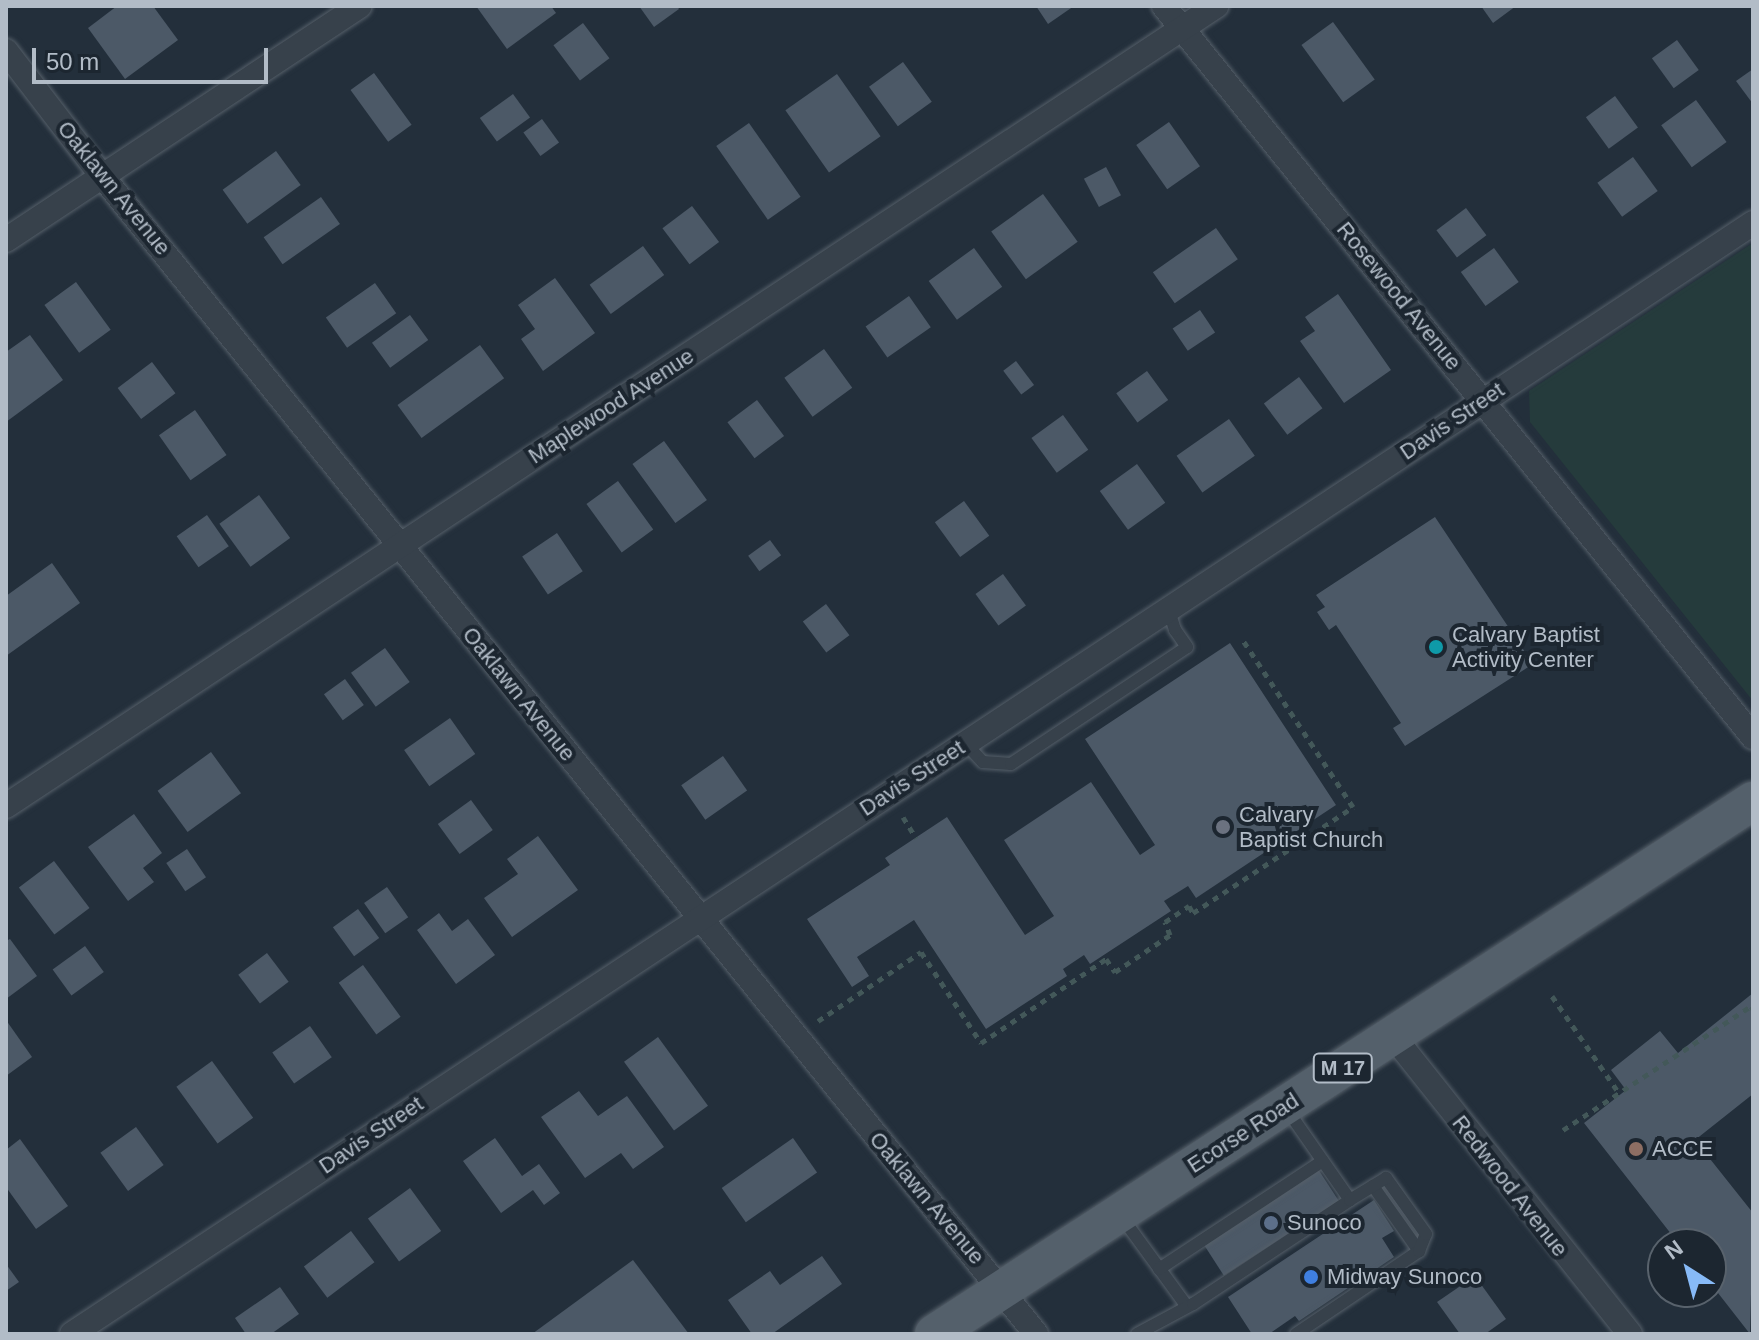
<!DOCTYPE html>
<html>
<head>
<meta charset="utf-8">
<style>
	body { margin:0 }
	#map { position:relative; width:1759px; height:1340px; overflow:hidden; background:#232f3b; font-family:Arial,sans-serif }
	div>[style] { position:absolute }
	.green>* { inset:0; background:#253b3c }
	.building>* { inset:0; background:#4c5967; transform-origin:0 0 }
	.path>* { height:5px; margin-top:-2.5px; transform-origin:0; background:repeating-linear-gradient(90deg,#435859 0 6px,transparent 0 12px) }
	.roads { filter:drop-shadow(0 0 2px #555f69) drop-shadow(0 0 2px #555f69) }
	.lane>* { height:12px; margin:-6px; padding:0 6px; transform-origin:6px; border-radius:6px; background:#37414b }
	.street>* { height:24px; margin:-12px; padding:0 12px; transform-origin:12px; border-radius:12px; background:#37414b }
	.primary>* { height:38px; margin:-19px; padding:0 19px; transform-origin:19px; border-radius:19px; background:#54606b }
	.dots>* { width:22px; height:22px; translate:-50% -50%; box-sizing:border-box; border:4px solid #1c2630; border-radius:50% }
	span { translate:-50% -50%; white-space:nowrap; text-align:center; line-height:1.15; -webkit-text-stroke:8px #1c2630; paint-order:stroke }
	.shield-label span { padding:2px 6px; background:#1c2630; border:2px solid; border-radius:6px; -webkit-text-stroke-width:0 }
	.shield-label { font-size:20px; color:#b2bcc7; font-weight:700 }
	.street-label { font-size:22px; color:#b2bcc7 }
	.poi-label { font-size:22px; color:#b2bcc7 }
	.left { translate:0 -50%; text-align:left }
	.frame { position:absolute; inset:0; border:8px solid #b2bcc7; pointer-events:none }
	.north { position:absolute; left:1647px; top:1228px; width:80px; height:80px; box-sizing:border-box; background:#1c2630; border:2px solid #58626c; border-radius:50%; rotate:324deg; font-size:22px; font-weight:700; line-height:32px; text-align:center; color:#b2bcc7 }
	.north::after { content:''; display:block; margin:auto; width:28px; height:36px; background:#87baf7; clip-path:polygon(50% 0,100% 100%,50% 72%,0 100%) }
	.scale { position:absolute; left:32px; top:48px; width:236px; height:36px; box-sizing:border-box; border:4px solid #b2bcc7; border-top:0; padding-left:10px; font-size:24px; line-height:28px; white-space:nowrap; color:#b2bcc7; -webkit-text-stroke:6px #1c2630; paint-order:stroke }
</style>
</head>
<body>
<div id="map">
	<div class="green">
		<i style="clip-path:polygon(1753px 243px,1753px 701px,1530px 422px,1529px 391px)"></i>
	</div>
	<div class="building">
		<i style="clip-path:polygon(117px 6px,153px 6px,178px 40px,125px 79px,88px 28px)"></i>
		<i style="clip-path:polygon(476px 6px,551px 6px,556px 13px,507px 49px)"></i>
		<i style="clip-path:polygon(639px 6px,677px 6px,679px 9px,654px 27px)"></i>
		<i style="clip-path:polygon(1036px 6px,1074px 6px,1048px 24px)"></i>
		<i style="clip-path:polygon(1481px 6px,1516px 6px,1493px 23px)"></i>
		<i style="left:1333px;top:22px;width:71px;height:39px;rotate:54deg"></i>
		<i style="left:583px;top:23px;width:44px;height:37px;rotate:53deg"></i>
		<i style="left:1677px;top:40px;width:37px;height:31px;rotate:54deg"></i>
		<i style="left:903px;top:62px;width:49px;height:42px;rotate:54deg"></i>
		<i style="clip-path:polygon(1753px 69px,1753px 104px,1736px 81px)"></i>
		<i style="left:374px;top:73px;width:64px;height:29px;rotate:54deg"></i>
		<i style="left:837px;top:74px;width:76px;height:63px;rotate:55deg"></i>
		<i style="left:513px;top:94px;width:29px;height:41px;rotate:54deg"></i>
		<i style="left:1615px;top:96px;width:39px;height:36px;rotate:54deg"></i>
		<i style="left:1696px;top:100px;width:52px;height:43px;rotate:54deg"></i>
		<i style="left:542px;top:119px;width:29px;height:23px;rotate:54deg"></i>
		<i style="left:1169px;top:122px;width:54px;height:40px;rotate:55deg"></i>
		<i style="left:749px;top:123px;width:90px;height:40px;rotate:55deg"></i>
		<i style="left:276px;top:151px;width:42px;height:66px;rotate:54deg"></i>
		<i style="left:1633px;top:157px;width:42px;height:44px;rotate:54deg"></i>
		<i style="left:1106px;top:167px;width:32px;height:25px;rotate:62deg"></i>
		<i style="left:1043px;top:194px;width:59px;height:64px;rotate:54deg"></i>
		<i style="left:321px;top:197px;width:33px;height:70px;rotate:55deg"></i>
		<i style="left:692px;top:206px;width:45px;height:37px;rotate:53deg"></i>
		<i style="left:1466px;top:208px;width:34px;height:37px;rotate:53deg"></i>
		<i style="left:1216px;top:228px;width:38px;height:77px;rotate:55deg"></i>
		<i style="left:643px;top:246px;width:36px;height:66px;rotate:54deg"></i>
		<i style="left:974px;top:248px;width:48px;height:56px;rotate:54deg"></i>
		<i style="left:1494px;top:248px;width:42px;height:41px;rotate:54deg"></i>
		<i style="clip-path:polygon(555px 278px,595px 333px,543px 371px,521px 339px,535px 329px,518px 305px)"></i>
		<i style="left:76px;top:282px;width:59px;height:39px;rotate:54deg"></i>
		<i style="left:375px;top:283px;width:37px;height:60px;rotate:55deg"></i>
		<i style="clip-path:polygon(1338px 294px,1391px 370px,1344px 403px,1300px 341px,1315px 331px,1305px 317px)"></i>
		<i style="left:909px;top:296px;width:38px;height:53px;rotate:55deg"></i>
		<i style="left:1200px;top:310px;width:27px;height:33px;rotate:56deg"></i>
		<i style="left:410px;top:315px;width:31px;height:47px;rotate:54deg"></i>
		<i style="clip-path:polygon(30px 335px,63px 380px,6px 422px,6px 352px)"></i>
		<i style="left:480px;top:345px;width:41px;height:102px;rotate:54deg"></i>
		<i style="left:824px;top:349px;width:48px;height:49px;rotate:54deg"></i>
		<i style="left:1016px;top:361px;width:30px;height:16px;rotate:53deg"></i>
		<i style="left:152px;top:362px;width:39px;height:43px;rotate:53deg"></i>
		<i style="left:1147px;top:371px;width:36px;height:38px;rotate:54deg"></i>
		<i style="left:1299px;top:377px;width:39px;height:44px;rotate:53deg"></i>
		<i style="left:757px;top:400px;width:45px;height:37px;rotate:53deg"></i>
		<i style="left:195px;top:410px;width:55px;height:44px;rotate:55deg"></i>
		<i style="left:1063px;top:415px;width:43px;height:39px;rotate:54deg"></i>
		<i style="left:1229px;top:419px;width:45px;height:64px;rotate:55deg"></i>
		<i style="left:664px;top:441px;width:73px;height:39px;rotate:54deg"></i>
		<i style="left:1137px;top:464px;width:48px;height:46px;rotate:54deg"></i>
		<i style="left:618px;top:481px;width:60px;height:39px;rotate:54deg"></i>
		<i style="left:259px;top:495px;width:53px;height:49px;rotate:54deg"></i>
		<i style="left:964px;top:501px;width:43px;height:36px;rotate:54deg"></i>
		<i style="left:207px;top:515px;width:38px;height:37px;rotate:55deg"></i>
		<i style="clip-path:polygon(1435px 517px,1533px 664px,1405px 746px,1393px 728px,1401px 723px,1336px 625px,1329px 630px,1317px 612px,1325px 607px,1316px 595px)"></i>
		<i style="left:557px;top:533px;width:46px;height:42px;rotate:56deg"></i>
		<i style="left:770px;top:540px;width:19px;height:27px;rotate:54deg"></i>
		<i style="clip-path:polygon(52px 563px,80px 603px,6px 656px,6px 596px)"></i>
		<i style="left:1003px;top:574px;width:39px;height:34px;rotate:54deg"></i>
		<i style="left:826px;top:604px;width:39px;height:29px;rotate:53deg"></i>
		<i style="clip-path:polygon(1230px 643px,1336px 805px,1196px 898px,1188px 886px,1164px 901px,1171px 911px,1090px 964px,1084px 955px,1063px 969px,1067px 976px,986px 1029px,914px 920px,857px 957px,869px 976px,852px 987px,807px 919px,890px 865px,885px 858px,947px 817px,1025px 935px,1054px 916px,1004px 840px,1091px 782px,1140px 855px,1155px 845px,1085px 739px)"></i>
		<i style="left:385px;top:648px;width:42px;height:42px;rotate:54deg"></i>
		<i style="left:345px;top:679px;width:32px;height:26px;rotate:54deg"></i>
		<i style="left:450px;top:718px;width:44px;height:56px;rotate:55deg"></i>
		<i style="left:211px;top:752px;width:51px;height:66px;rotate:54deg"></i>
		<i style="left:723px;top:756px;width:42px;height:51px;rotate:55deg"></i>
		<i style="left:471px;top:800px;width:37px;height:41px;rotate:54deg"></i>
		<i style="clip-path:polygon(134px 814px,162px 853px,143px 868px,154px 882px,128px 901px,88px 847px)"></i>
		<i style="clip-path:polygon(538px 836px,578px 890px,512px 937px,484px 898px,518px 874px,507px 859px)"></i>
		<i style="left:187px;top:849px;width:34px;height:25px;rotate:56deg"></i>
		<i style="left:54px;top:861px;width:59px;height:44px;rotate:53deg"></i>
		<i style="left:387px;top:887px;width:37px;height:28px;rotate:55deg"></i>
		<i style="left:358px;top:909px;width:36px;height:31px;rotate:54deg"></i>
		<i style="clip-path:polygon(439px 913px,452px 931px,468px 919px,495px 955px,456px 984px,417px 930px)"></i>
		<i style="clip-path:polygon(10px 939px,37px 976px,6px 999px,6px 941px)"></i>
		<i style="left:85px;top:946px;width:32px;height:40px;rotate:54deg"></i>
		<i style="left:267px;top:953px;width:36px;height:36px;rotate:53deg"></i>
		<i style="left:363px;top:965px;width:64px;height:30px;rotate:54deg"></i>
		<i style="clip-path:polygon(1753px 993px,1753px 1094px,1695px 1140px,1753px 1213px,1750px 1334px,1711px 1284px,1711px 1244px,1679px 1244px,1584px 1123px,1626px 1090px,1611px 1070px,1660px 1031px,1678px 1053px)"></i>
		<i style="clip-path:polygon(6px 1020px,32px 1057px,6px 1076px)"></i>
		<i style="left:310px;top:1026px;width:38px;height:46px;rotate:55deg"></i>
		<i style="left:658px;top:1037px;width:85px;height:42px;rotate:54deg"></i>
		<i style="left:212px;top:1061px;width:70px;height:44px;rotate:54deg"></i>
		<i style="clip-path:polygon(579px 1091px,598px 1116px,627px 1096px,664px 1147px,633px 1169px,621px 1153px,585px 1178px,541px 1117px)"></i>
		<i style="left:136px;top:1127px;width:47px;height:44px;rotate:54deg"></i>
		<i style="clip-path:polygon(495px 1138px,522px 1176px,539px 1164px,560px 1193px,544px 1205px,533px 1190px,501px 1213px,463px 1161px)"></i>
		<i style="left:793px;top:1138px;width:42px;height:87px;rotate:55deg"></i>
		<i style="clip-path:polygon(20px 1139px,68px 1206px,36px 1229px,6px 1187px,6px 1150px)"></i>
		<i style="left:1318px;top:1169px;width:38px;height:137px;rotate:57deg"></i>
		<i style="left:410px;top:1188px;width:53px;height:52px;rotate:54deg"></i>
		<i style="clip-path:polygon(1374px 1200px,1394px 1231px,1382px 1238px,1394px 1257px,1299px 1321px,1295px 1316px,1269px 1334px,1252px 1334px,1228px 1297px)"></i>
		<i style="left:351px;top:1231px;width:39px;height:59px;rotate:53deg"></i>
		<i style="clip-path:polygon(822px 1256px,842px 1284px,772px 1334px,752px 1334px,728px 1300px,770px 1271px,780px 1285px)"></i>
		<i style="clip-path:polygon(633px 1260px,689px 1334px,532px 1334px)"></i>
		<i style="clip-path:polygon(6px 1264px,19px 1282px,6px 1291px)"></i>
		<i style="clip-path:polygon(1475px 1276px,1506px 1319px,1485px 1334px,1460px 1334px,1437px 1302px)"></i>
		<i style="clip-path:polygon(280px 1287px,299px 1314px,271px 1334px,246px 1334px,235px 1318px)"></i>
	</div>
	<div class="path">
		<i style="left:903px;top:817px;width:25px;rotate:58deg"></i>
		<i style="left:1552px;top:996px;width:118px;rotate:55.4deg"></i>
		<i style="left:818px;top:1021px;width:124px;rotate:-33.8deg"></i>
		<i style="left:921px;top:952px;width:109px;rotate:56.6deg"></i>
		<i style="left:981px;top:1043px;width:151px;rotate:-33.9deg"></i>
		<i style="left:1106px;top:959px;width:16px;rotate:55deg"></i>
		<i style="left:1115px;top:972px;width:66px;rotate:-33.9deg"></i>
		<i style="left:1170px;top:935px;width:14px;rotate:-111deg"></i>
		<i style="left:1165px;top:922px;width:29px;rotate:-34deg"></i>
		<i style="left:1189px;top:906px;width:8px;rotate:60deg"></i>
		<i style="left:1193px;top:913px;width:192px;rotate:-33.5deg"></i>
		<i style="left:1353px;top:807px;width:200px;rotate:-123.4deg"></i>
		<i style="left:1563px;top:1130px;width:225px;rotate:-33.4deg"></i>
		<i style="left:1751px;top:1006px;width:4px;rotate:56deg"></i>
	</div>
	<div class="roads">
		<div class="lane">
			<i style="left:965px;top:743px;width:26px;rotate:47deg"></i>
			<i style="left:983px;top:762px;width:28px;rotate:4deg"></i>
			<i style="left:1011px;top:764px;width:211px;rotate:-33.6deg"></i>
			<i style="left:1187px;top:647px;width:21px;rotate:-125deg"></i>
			<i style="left:1175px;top:630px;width:21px;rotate:-107deg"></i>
			<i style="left:1373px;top:1186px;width:80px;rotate:54.7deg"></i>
			<i style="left:1121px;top:1216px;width:110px;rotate:53.9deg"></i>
			<i style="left:1159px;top:1269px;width:196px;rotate:-33.4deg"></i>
			<i style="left:1137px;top:1334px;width:64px;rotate:-28.2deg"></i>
			<i style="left:1193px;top:1304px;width:188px;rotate:-33.5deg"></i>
			<i style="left:1350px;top:1200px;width:108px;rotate:-124.9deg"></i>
			<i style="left:1296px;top:1334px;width:148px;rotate:-34deg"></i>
			<i style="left:1419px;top:1251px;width:18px;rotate:-68deg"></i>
			<i style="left:1426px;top:1234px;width:69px;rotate:-125.5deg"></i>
			<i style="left:1386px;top:1178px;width:42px;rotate:148.6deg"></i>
		</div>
		<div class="street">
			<i style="left:1164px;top:6px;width:939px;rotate:51.14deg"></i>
			<i style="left:6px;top:51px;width:158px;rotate:52.5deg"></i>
			<i style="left:102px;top:176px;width:1488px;rotate:51.11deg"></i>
			<i style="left:6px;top:240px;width:424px;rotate:-33.5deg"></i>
			<i style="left:6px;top:806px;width:1451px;rotate:-33.47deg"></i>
			<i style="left:1393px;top:1036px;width:381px;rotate:51.5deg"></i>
			<i style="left:72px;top:1334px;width:2015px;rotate:-33.46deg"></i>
		</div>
		<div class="primary">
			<i style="left:934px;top:1334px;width:977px;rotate:-33.06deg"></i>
		</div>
	</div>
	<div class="dots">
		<i style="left:1436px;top:647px;background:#0f9aa8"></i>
		<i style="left:1223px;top:827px;background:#6b7280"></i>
		<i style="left:1636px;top:1149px;background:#8d6e63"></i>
		<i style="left:1271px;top:1223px;background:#5c6f8a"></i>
		<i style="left:1311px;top:1277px;background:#3f7fe0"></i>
	</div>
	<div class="shield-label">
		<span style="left:1343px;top:1068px">M 17</span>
	</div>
	<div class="street-label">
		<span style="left:114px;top:188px;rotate:51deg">Oaklawn Avenue</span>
		<span style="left:1399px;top:296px;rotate:51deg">Rosewood Avenue</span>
		<span style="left:611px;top:406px;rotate:-33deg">Maplewood Avenue</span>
		<span style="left:1452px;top:421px;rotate:-34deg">Davis Street</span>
		<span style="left:519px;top:694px;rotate:51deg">Oaklawn Avenue</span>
		<span style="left:912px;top:778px;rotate:-33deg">Davis Street</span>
		<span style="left:1243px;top:1133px;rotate:-33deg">Ecorse Road</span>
		<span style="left:371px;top:1135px;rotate:-34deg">Davis Street</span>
		<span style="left:1510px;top:1186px;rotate:52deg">Redwood Avenue</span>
		<span style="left:927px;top:1198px;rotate:50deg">Oaklawn Avenue</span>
	</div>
	<div class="poi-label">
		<span class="left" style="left:1452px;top:647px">Calvary Baptist<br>Activity Center</span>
		<span class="left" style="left:1239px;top:827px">Calvary<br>Baptist Church</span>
		<span class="left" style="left:1652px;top:1149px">ACCE</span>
		<span class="left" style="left:1287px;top:1223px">Sunoco</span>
		<span class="left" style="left:1327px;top:1277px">Midway Sunoco</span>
	</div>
	<div class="frame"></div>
	<div class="north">N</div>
	<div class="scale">50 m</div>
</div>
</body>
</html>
